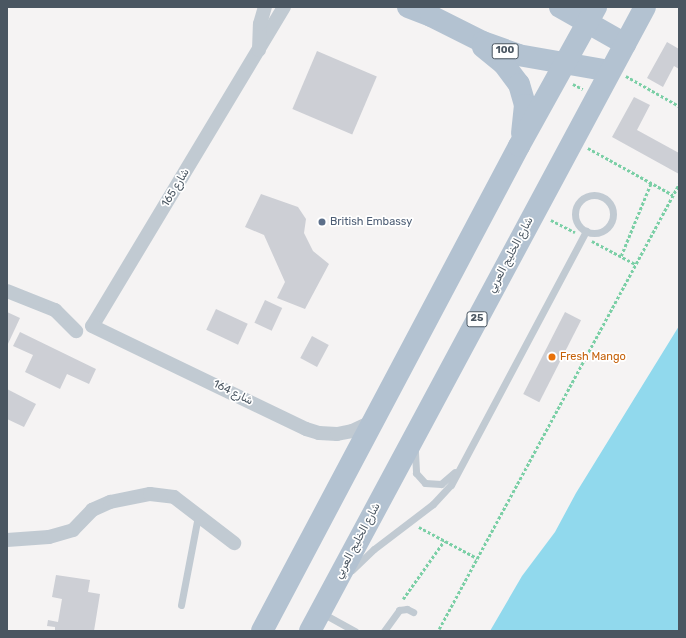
<!DOCTYPE html>
<html>
<head>
<meta charset="utf-8">
<style>
	body { margin:0 }
	#map { position:relative; width:686px; height:638px; overflow:hidden; background:#f5f3f3; font-family:Rubik,Cairo,sans-serif }
	div>[style] { position:absolute }
	.water>* { inset:0; background:#91d9ed }
	.building>* { inset:0; background:#cdcfd5; transform-origin:0 0 }
	.path>* { height:2.5px; margin-top:-1.25px; transform-origin:0; background:repeating-linear-gradient(90deg,#7bcfa6 0 3px,transparent 0 5px) }
	.service>* { height:7px; margin:-3.5px; padding:0 3.5px; transform-origin:3.5px; border-radius:3.5px; background:#c1cad2 }
	.service>.ring { margin:-3.5px; padding:0; box-sizing:content-box; background:none; border:7px solid #c1cad2; border-radius:50% }
	.minor>* { height:14px; margin:-7px; padding:0 7px; transform-origin:7px; border-radius:7px; background:#c1cad2 }
	.primary>* { height:22px; margin:-11px; padding:0 11px; transform-origin:11px; border-radius:11px; background:#b3c2d1 }
	.dots>* { width:11px; height:11px; translate:-50% -50%; box-sizing:border-box; border:2px solid #fff; border-radius:50% }
	span { translate:-50% -50%; white-space:nowrap; text-align:center; line-height:1.15; -webkit-text-stroke:3.5px #fff; paint-order:stroke }
	.shield-label span { padding:1px 3px; background:#fff; border:1px solid; border-radius:3px; -webkit-text-stroke-width:0 }
	.shield-label { font-size:10px; color:#4a5661; font-weight:700 }
	.street-label { font-size:11px; color:#4a5661 }
	.service-label { font-size:11px; color:#4e5e75 }
	.left { translate:0 -50%; text-align:left }
	.food-label { font-size:11px; color:#c56008 }
	.frame { position:absolute; inset:0; border:8px solid #4a5661; pointer-events:none }
</style>
</head>
<body>
<div id="map">
	<div class="water">
		<i style="clip-path:polygon(679px 326px,679px 631px,490px 631px,522px 576px,555px 532px,576px 493px)"></i>
	</div>
	<div class="building">
		<i style="clip-path:polygon(667px 42px,679px 49px,679px 69px,674px 66px,663px 87px,647px 78px)"></i>
		<i style="left:317px;top:51px;width:65px;height:63px;rotate:23deg"></i>
		<i style="clip-path:polygon(634px 97px,650px 105px,637px 130px,679px 153px,679px 174px,612px 137px)"></i>
		<i style="clip-path:polygon(261px 194px,298px 207px,306px 219px,304px 233px,313px 251px,329px 264px,305px 309px,277px 298px,285px 282px,264px 235px,245px 227px)"></i>
		<i style="left:265px;top:300px;width:19px;height:25px;rotate:25deg"></i>
		<i style="left:216px;top:309px;width:35px;height:23px;rotate:25deg"></i>
		<i style="clip-path:polygon(7px 312px,20px 318px,7px 346px)"></i>
		<i style="left:565px;top:312px;width:18px;height:92px;rotate:27deg"></i>
		<i style="clip-path:polygon(20px 332px,96px 369px,89px 384px,67px 374px,60px 389px,25px 372px,33px 355px,13px 346px)"></i>
		<i style="left:312px;top:336px;width:19px;height:25px;rotate:28deg"></i>
		<i style="clip-path:polygon(7px 389px,36px 404px,24px 427px,7px 419px)"></i>
		<i style="clip-path:polygon(56px 575px,90px 580px,88px 592px,100px 594px,94px 631px,55px 631px,55px 627px,47px 626px,48px 620px,58px 622px,62px 599px,52px 597px)"></i>
	</div>
	<div class="path">
		<i style="left:626px;top:76px;width:61px;rotate:29.5deg"></i>
		<i style="left:573px;top:84px;width:11px;rotate:27deg"></i>
		<i style="left:588px;top:148px;width:97px;rotate:28.9deg"></i>
		<i style="left:551px;top:220px;width:27px;rotate:27deg"></i>
		<i style="left:592px;top:241px;width:49px;rotate:28.1deg"></i>
		<i style="left:621px;top:256px;width:79px;rotate:-67.7deg"></i>
		<i style="left:419px;top:527px;width:66px;rotate:28.1deg"></i>
		<i style="left:403px;top:599px;width:71px;rotate:-54.7deg"></i>
		<i style="left:439px;top:629px;width:506px;rotate:-61.66deg"></i>
	</div>
	<div class="service">
		<i class="ring" style="left:575px;top:195px;width:31px;height:31px"></i>
		<i style="left:415px;top:452px;width:21px;rotate:87deg"></i>
		<i style="left:416px;top:473px;width:13px;rotate:48deg"></i>
		<i style="left:425px;top:483px;width:16px;rotate:4deg"></i>
		<i style="left:441px;top:484px;width:18px;rotate:-41deg"></i>
		<i style="left:352px;top:570px;width:30px;rotate:-44deg"></i>
		<i style="left:374px;top:549px;width:74px;rotate:-37.3deg"></i>
		<i style="left:433px;top:504px;width:26px;rotate:-47deg"></i>
		<i style="left:451px;top:485px;width:288px;rotate:-62deg"></i>
		<i style="left:181px;top:605px;width:91px;rotate:-79.2deg"></i>
		<i style="left:322px;top:613px;width:38px;rotate:29deg"></i>
		<i style="left:384px;top:631px;width:26px;rotate:-54deg"></i>
		<i style="left:399px;top:610px;width:8px;rotate:-7deg"></i>
		<i style="left:407px;top:609px;width:7px;rotate:27deg"></i>
	</div>
	<div class="minor">
		<i style="left:284px;top:7px;width:372px;rotate:121deg"></i>
		<i style="left:92px;top:326px;width:237px;rotate:25.7deg"></i>
		<i style="left:306px;top:429px;width:14px;rotate:17deg"></i>
		<i style="left:319px;top:433px;width:18px;rotate:3deg"></i>
		<i style="left:337px;top:434px;width:15px;rotate:-11deg"></i>
		<i style="left:352px;top:431px;width:23px;rotate:-25deg"></i>
		<i style="left:259px;top:50px;width:26px;rotate:-88deg"></i>
		<i style="left:260px;top:24px;width:18px;rotate:-74deg"></i>
		<i style="left:7px;top:291px;width:52px;rotate:21.6deg"></i>
		<i style="left:55px;top:310px;width:30px;rotate:45deg"></i>
		<i style="left:7px;top:540px;width:42px;rotate:-4.1deg"></i>
		<i style="left:49px;top:537px;width:25px;rotate:-16deg"></i>
		<i style="left:73px;top:530px;width:28px;rotate:-46deg"></i>
		<i style="left:92px;top:510px;width:20px;rotate:-24deg"></i>
		<i style="left:110px;top:502px;width:41px;rotate:-11.3deg"></i>
		<i style="left:150px;top:494px;width:24px;rotate:7deg"></i>
		<i style="left:174px;top:497px;width:76px;rotate:37.5deg"></i>
	</div>
	<div class="primary">
		<i style="left:408px;top:7px;width:25px;rotate:21deg"></i>
		<i style="left:431px;top:16px;width:58px;rotate:26.6deg"></i>
		<i style="left:483px;top:42px;width:37px;rotate:20deg"></i>
		<i style="left:518px;top:55px;width:93px;rotate:9.9deg"></i>
		<i style="left:560px;top:7px;width:75px;rotate:29.6deg"></i>
		<i style="left:483px;top:47px;width:26px;rotate:39deg"></i>
		<i style="left:503px;top:63px;width:26px;rotate:53deg"></i>
		<i style="left:519px;top:84px;width:22px;rotate:74deg"></i>
		<i style="left:525px;top:105px;width:28px;rotate:96deg"></i>
		<i style="left:262px;top:631px;width:549px;rotate:-62.08deg"></i>
		<i style="left:519px;top:146px;width:159px;rotate:-61deg"></i>
		<i style="left:310px;top:631px;width:708px;rotate:-61.77deg"></i>
	</div>
	<div class="dots">
		<i style="left:322px;top:222px;background:#5c6f8a"></i>
		<i style="left:552px;top:357px;background:#e8710a"></i>
	</div>
	<div class="shield-label">
		<span style="left:505px;top:51px">100</span>
		<span style="left:477px;top:319px">25</span>
	</div>
	<div class="street-label">
		<span style="left:176px;top:188px;rotate:-59deg">شارع 165</span>
		<span style="left:511px;top:255px;rotate:-62deg">شارع الخليج العربي</span>
		<span style="left:233px;top:393px;rotate:26deg">شارع 164</span>
		<span style="left:358px;top:541px;rotate:-62deg">شارع الخليج العربي</span>
	</div>
	<div class="service-label">
		<span class="left" style="left:330px;top:222px">British Embassy</span>
	</div>
	<div class="food-label">
		<span class="left" style="left:560px;top:357px">Fresh Mango</span>
	</div>
	<div class="frame"></div>
</div>
</body>
</html>
